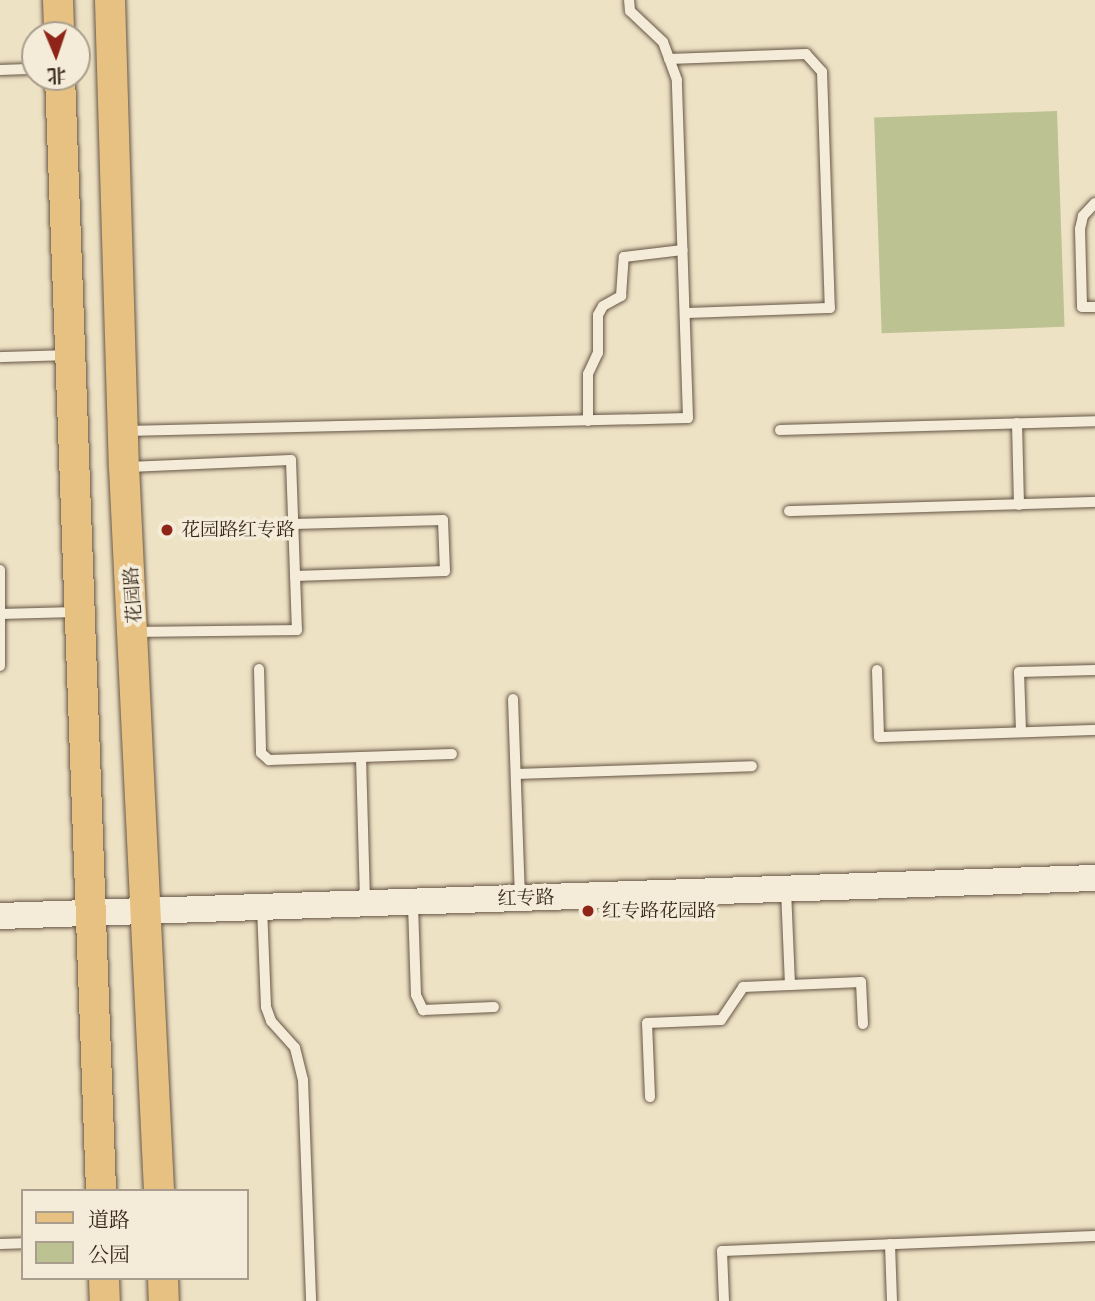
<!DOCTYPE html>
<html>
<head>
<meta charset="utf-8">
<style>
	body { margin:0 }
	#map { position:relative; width:1095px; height:1301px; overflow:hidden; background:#eee2c5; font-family:"IM FELL Great Primer","Noto Serif SC",serif }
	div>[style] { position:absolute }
	.green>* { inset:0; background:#bcc292; transform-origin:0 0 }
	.roads { filter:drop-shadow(0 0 2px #665645) drop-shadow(0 0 2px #665645) }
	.lane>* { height:10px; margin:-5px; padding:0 5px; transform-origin:5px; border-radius:5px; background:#f4ecd9 }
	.secondary>* { height:26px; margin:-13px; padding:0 13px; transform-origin:13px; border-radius:13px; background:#f4ecd9 }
	.primary>* { height:30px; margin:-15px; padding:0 15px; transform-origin:15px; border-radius:15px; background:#e7c182 }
	.dots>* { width:19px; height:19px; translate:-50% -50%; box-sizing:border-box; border:4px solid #f4ecd9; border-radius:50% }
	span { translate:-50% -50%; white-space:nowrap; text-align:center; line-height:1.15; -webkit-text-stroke:7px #f4ecd9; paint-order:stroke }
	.poi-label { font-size:19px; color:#38281a }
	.left { translate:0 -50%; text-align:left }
	.street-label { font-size:19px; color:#38281a }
	.legend { position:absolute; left:21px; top:1189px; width:228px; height:91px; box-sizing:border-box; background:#f4ecd9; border:2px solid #a99e8d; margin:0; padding:9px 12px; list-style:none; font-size:21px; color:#38281a }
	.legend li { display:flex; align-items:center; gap:14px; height:35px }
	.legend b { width:35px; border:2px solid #a99e8d }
	.north { position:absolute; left:21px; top:21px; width:70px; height:70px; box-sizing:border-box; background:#f4ecd9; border:2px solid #a99e8d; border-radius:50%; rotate:178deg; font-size:19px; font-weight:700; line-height:28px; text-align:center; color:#38281a }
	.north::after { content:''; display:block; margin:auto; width:24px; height:32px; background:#8f2418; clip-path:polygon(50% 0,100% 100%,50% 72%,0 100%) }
</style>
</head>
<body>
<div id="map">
	<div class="green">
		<i style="left:1057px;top:111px;width:216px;height:183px;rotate:88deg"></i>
	</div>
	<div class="roads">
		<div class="lane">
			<i style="left:669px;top:59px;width:137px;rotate:-2.1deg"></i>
			<i style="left:806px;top:54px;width:24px;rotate:48deg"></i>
			<i style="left:822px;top:72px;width:236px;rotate:88.1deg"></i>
			<i style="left:830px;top:308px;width:145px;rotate:178deg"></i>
			<i style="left:0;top:70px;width:35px;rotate:-2deg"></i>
			<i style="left:1095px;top:203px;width:18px;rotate:133deg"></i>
			<i style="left:1083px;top:216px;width:13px;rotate:103deg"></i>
			<i style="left:1080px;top:229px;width:78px;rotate:88.5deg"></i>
			<i style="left:1082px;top:307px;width:13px"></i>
			<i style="left:0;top:357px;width:66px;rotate:-1.7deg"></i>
			<i style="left:588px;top:421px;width:47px;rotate:-90deg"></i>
			<i style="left:588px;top:374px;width:23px;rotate:-65deg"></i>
			<i style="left:598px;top:353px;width:38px;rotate:-90deg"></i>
			<i style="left:598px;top:315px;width:10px;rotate:-61deg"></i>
			<i style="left:603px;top:306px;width:21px;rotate:-29deg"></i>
			<i style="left:621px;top:296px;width:39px;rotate:-86deg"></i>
			<i style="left:624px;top:257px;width:59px;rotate:-6.8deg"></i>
			<i style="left:1017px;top:423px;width:82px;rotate:88.6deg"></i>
			<i style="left:780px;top:430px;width:315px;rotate:-1.6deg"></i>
			<i style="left:125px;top:431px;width:563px;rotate:-1.32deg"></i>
			<i style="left:688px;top:418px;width:338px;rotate:-91.9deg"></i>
			<i style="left:677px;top:80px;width:40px;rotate:-110.2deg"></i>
			<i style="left:663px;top:42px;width:45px;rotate:-136.8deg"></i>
			<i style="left:630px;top:11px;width:11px;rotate:-95deg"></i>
			<i style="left:128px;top:467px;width:163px;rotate:-2.5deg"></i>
			<i style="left:291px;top:460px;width:170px;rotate:88deg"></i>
			<i style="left:297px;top:630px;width:162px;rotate:179.3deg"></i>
			<i style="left:789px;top:511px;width:306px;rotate:-1.7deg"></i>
			<i style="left:293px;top:524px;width:150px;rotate:-1.5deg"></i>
			<i style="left:443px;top:520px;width:51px;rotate:87.8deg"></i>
			<i style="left:445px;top:571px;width:150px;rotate:178.1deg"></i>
			<i style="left:0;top:570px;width:96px;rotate:90deg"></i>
			<i style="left:0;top:614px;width:76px;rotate:-1.5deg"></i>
			<i style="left:259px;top:669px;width:84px;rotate:88.6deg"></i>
			<i style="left:261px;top:753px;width:11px;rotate:41deg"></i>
			<i style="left:269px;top:760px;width:92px;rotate:-1.9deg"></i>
			<i style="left:361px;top:757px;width:146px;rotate:88.4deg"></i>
			<i style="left:877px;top:670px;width:67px;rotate:88.3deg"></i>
			<i style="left:879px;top:737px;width:216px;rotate:-1.9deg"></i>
			<i style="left:513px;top:699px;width:198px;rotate:88deg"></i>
			<i style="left:1021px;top:732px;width:60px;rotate:-91.9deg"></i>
			<i style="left:1019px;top:672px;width:76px;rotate:-1.5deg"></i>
			<i style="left:361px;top:757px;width:91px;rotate:-1.9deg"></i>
			<i style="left:516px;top:774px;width:236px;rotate:-1.9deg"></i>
			<i style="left:413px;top:905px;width:90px;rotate:88.1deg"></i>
			<i style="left:416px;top:995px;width:17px;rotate:65deg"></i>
			<i style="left:423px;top:1010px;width:71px;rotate:-2.4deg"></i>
			<i style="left:262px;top:907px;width:100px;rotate:87.7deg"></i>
			<i style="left:266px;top:1007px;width:15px;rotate:70deg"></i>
			<i style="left:271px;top:1021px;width:36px;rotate:48deg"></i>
			<i style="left:295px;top:1048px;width:33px;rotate:76deg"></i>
			<i style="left:303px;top:1080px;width:221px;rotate:87.9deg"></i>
			<i style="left:790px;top:985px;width:71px;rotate:-2.4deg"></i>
			<i style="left:861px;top:982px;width:42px;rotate:87.3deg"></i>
			<i style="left:650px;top:1097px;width:74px;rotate:-92.3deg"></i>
			<i style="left:647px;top:1023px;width:74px;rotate:-2.3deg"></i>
			<i style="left:721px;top:1020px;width:40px;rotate:-56deg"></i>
			<i style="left:743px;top:987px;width:47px;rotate:-2.4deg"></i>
			<i style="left:790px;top:985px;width:96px;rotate:-92.4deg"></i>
			<i style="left:0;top:1244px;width:23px;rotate:-2deg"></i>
			<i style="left:890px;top:1244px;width:57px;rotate:88deg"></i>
			<i style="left:724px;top:1301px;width:50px;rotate:-92.3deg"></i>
			<i style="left:722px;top:1251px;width:373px;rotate:-2.3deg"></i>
		</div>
		<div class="secondary">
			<i style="left:0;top:916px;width:1096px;rotate:-1.99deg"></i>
		</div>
		<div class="primary">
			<i style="left:58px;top:0;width:35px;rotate:88deg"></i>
			<i style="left:110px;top:0;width:467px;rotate:88.3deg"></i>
			<i style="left:124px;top:467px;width:725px;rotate:87.23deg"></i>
			<i style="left:60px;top:77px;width:1115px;rotate:87.89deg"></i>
			<i style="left:104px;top:1278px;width:23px;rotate:88deg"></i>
			<i style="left:163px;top:1278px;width:23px;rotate:88deg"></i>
		</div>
	</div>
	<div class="dots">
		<i style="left:167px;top:530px;background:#8f2418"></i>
		<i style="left:588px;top:911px;background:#8f2418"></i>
	</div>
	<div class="poi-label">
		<span class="left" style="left:181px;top:530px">花园路红专路</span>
		<span class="left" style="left:602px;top:911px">红专路花园路</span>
	</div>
	<div class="street-label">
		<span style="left:133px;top:595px;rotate:-94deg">花园路</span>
		<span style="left:526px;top:898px;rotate:-2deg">红专路</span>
	</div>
	<ul class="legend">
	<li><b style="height:9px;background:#e7c182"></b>道路</li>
	<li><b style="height:19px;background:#bcc292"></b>公园</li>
	</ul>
	<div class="north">北</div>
</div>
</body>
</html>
